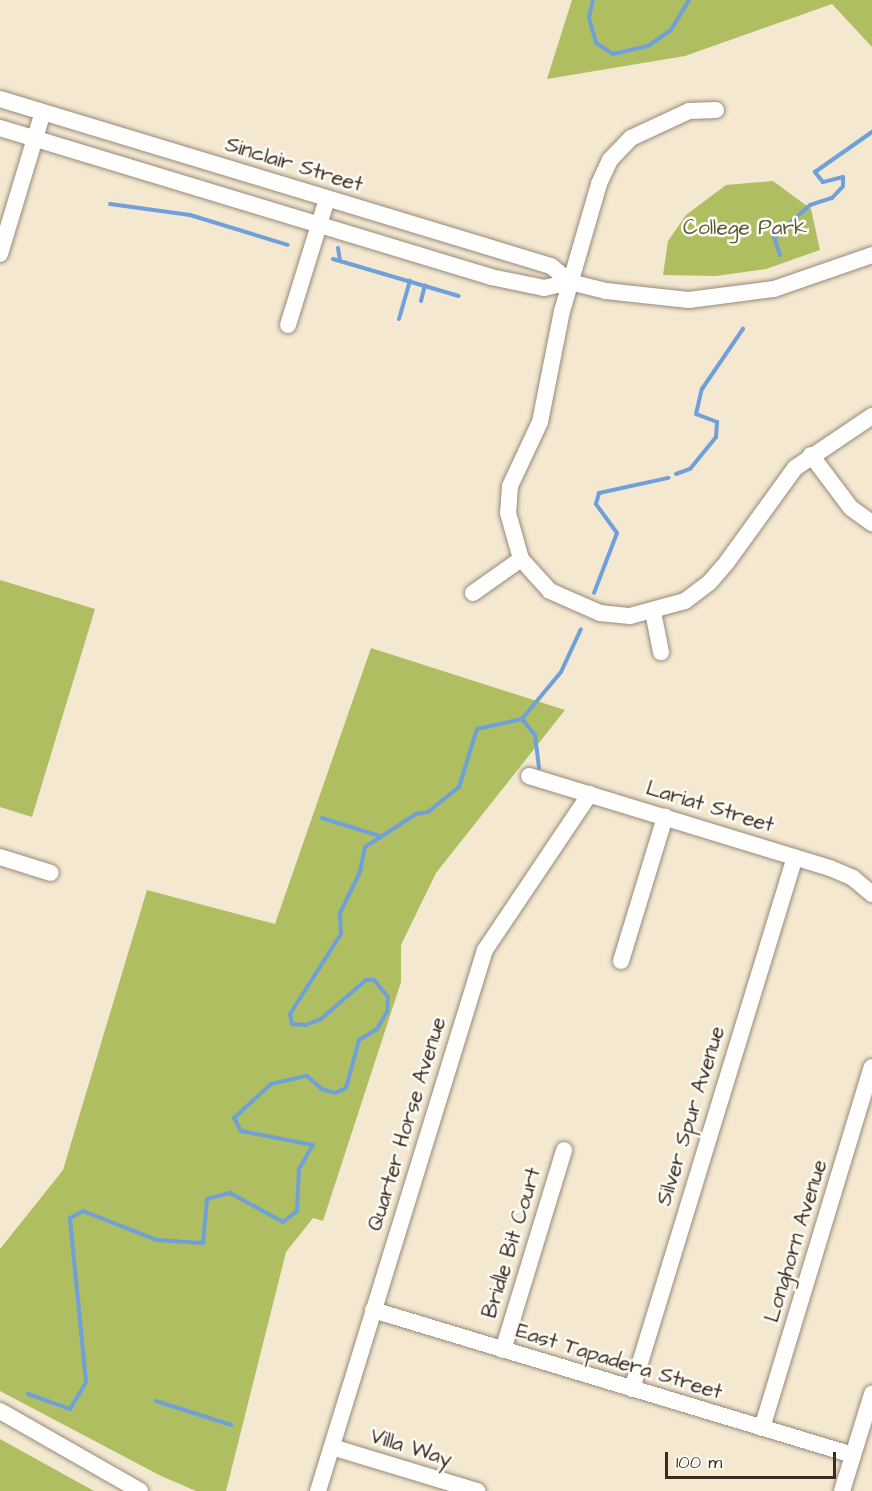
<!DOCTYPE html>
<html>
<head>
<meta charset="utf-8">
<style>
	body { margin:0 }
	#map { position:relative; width:872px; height:1491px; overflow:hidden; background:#f4e8d1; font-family:"Architects Daughter",sans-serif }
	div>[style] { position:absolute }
	.green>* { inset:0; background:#afbe61 }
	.stream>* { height:4px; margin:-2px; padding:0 2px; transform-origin:2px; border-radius:2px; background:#70a0da }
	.roads { filter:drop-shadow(0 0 2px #988978) drop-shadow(0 0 2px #988978) }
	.minor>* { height:16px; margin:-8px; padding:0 8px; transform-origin:8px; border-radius:8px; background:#fff }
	span { translate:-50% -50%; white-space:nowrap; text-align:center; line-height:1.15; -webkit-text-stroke:5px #fdfcf7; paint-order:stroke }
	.street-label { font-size:21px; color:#3b2a1e }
	.park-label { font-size:21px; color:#5e5632 }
	.scale { position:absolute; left:665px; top:1452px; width:171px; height:27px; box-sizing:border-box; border:3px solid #3b2a1e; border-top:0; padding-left:8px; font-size:18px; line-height:21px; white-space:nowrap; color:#3b2a1e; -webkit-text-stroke:4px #fdfcf7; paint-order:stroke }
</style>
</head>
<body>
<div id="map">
	<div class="green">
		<i style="clip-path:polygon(572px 0,872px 0,872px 47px,832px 4px,685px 56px,547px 79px)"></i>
		<i style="clip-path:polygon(773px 181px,811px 209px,820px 250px,766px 269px,716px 276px,663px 275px,668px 241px,686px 215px,726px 185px)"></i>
		<i style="clip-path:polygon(0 580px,95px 609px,32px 817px,0 807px)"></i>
		<i style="clip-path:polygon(371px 648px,565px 710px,436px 873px,401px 945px,401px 982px,323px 1221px,313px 1218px,286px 1252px,226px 1491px,196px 1491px,161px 1476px,0 1391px,0 1249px,63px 1170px,147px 890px,275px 924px)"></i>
		<i style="clip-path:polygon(0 1439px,94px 1491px,0 1491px)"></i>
	</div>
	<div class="stream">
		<i style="left:593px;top:0;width:18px;rotate:103deg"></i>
		<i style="left:589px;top:18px;width:26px;rotate:74deg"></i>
		<i style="left:596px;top:43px;width:20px;rotate:33deg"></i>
		<i style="left:613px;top:54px;width:36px;rotate:-13deg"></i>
		<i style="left:648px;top:46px;width:28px;rotate:-35deg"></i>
		<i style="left:671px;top:30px;width:35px;rotate:-59deg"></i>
		<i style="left:110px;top:204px;width:81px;rotate:7.8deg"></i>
		<i style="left:190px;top:215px;width:102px;rotate:17deg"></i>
		<i style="left:338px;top:248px;width:13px;rotate:81deg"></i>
		<i style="left:780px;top:255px;width:19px;rotate:-108deg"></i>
		<i style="left:774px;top:237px;width:48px;rotate:-41.6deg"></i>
		<i style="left:810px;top:205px;width:23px;rotate:-18deg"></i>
		<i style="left:832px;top:198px;width:16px;rotate:-47deg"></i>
		<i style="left:843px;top:186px;width:9px;rotate:-90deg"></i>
		<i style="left:843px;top:177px;width:21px;rotate:166deg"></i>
		<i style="left:823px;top:182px;width:13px;rotate:-129deg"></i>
		<i style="left:815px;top:172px;width:70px;rotate:-35.1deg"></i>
		<i style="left:333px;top:259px;width:131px;rotate:16.4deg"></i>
		<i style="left:421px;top:301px;width:16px;rotate:-76deg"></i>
		<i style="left:399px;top:319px;width:40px;rotate:-74deg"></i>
		<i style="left:676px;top:474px;width:15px;rotate:-20deg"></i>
		<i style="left:690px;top:469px;width:41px;rotate:-50.9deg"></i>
		<i style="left:716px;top:437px;width:15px;rotate:-86deg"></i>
		<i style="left:717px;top:422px;width:22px;rotate:-159deg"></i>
		<i style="left:696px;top:414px;width:26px;rotate:-77deg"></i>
		<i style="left:702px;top:389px;width:73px;rotate:-55.7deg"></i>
		<i style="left:594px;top:593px;width:64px;rotate:-69deg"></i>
		<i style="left:617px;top:533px;width:36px;rotate:-126deg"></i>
		<i style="left:596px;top:504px;width:11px;rotate:-75deg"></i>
		<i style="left:599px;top:493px;width:71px;rotate:-12.3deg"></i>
		<i style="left:522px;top:719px;width:21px;rotate:51deg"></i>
		<i style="left:535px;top:735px;width:33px;rotate:83deg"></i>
		<i style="left:322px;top:818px;width:61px;rotate:17.2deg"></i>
		<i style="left:28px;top:1394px;width:45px;rotate:19.7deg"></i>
		<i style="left:70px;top:1409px;width:31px;rotate:-59deg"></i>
		<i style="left:86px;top:1382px;width:165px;rotate:-95.6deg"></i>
		<i style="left:70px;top:1218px;width:15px;rotate:-28deg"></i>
		<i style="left:83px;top:1211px;width:79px;rotate:21.4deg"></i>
		<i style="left:157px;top:1240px;width:46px;rotate:3.7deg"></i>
		<i style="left:203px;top:1243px;width:44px;rotate:-84.8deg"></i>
		<i style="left:207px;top:1199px;width:24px;rotate:-15deg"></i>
		<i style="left:230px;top:1193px;width:60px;rotate:28.7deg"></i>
		<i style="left:283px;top:1222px;width:18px;rotate:-38deg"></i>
		<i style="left:297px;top:1211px;width:42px;rotate:-87.3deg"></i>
		<i style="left:299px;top:1169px;width:28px;rotate:-60deg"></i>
		<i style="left:313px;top:1145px;width:73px;rotate:-169deg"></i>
		<i style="left:241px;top:1131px;width:15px;rotate:-118deg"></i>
		<i style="left:234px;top:1118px;width:50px;rotate:-42.6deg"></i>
		<i style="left:271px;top:1084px;width:37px;rotate:-13deg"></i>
		<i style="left:307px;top:1076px;width:20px;rotate:41deg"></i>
		<i style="left:322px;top:1089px;width:14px;rotate:17deg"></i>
		<i style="left:335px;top:1093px;width:12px;rotate:-24deg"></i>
		<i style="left:346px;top:1088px;width:50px;rotate:-74.8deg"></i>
		<i style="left:359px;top:1040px;width:21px;rotate:-31deg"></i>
		<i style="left:377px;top:1029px;width:20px;rotate:-60deg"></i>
		<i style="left:387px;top:1012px;width:15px;rotate:-86deg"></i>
		<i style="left:388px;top:997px;width:22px;rotate:-129deg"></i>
		<i style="left:374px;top:980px;width:8px;rotate:180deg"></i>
		<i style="left:366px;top:980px;width:60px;rotate:139.1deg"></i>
		<i style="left:321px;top:1019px;width:17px;rotate:159deg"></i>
		<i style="left:305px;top:1025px;width:13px;rotate:-176deg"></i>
		<i style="left:292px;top:1024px;width:10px;rotate:-101deg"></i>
		<i style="left:290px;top:1014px;width:95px;rotate:-57.5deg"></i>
		<i style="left:341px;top:934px;width:21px;rotate:-93deg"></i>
		<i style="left:340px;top:913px;width:46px;rotate:-64deg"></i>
		<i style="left:360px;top:872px;width:25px;rotate:-79deg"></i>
		<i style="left:365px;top:847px;width:61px;rotate:-32.9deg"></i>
		<i style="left:416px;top:814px;width:12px;rotate:-9deg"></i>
		<i style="left:428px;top:812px;width:40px;rotate:-39deg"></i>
		<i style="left:459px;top:787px;width:61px;rotate:-72.8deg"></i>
		<i style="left:477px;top:729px;width:46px;rotate:-12.5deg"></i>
		<i style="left:522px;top:719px;width:61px;rotate:-50.3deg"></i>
		<i style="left:561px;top:672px;width:47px;rotate:-65.1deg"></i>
		<i style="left:156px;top:1401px;width:79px;rotate:17.7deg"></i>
	</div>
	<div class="roads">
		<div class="minor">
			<i style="left:0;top:99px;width:576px;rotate:16.86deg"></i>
			<i style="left:551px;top:266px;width:25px;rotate:40deg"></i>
			<i style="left:570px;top:282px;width:37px;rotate:14deg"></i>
			<i style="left:606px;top:291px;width:83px;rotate:6.2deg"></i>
			<i style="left:689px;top:300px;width:86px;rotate:-7.4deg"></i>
			<i style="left:774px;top:289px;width:104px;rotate:-19.1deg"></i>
			<i style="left:716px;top:110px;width:27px;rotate:178deg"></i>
			<i style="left:689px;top:111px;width:64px;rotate:155deg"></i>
			<i style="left:631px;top:138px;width:30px;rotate:134deg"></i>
			<i style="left:610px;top:160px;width:26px;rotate:115deg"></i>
			<i style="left:599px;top:184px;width:132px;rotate:106.2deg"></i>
			<i style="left:562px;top:311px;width:113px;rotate:101.2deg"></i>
			<i style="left:540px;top:422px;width:71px;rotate:115.1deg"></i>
			<i style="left:510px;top:486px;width:27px;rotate:94deg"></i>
			<i style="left:508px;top:513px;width:48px;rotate:74.2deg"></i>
			<i style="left:521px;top:559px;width:43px;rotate:47.8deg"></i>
			<i style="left:550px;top:591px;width:55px;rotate:23.7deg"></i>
			<i style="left:600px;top:613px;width:30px;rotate:6deg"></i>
			<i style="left:630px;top:616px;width:57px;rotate:-15.3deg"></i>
			<i style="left:685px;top:601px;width:30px;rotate:-37deg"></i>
			<i style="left:709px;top:583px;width:28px;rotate:-49deg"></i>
			<i style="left:727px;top:562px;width:116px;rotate:-54.1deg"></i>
			<i style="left:795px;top:468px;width:93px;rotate:-34deg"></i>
			<i style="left:0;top:128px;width:513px;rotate:16.88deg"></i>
			<i style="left:491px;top:277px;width:54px;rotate:11.7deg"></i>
			<i style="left:544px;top:288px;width:27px;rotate:-13deg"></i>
			<i style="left:0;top:254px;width:148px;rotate:-73.2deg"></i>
			<i style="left:288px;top:325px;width:132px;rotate:-72.8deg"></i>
			<i style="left:811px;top:455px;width:66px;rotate:53deg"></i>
			<i style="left:851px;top:508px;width:26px;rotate:36deg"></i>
			<i style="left:473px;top:593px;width:59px;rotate:-35.3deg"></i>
			<i style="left:653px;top:612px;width:41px;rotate:78.7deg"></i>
			<i style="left:529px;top:776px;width:315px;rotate:17deg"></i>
			<i style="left:830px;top:868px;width:25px;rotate:23deg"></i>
			<i style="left:853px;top:878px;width:25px;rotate:40deg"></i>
			<i style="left:0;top:857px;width:53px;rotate:17.4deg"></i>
			<i style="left:621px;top:961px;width:151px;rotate:-73deg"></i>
			<i style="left:373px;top:1310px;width:501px;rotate:16.81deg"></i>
			<i style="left:503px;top:1350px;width:209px;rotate:-73deg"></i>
			<i style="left:632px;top:1389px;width:556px;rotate:-72.97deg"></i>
			<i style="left:0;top:1411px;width:161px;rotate:29.7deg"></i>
			<i style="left:762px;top:1428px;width:377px;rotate:-73.1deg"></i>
			<i style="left:332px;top:1447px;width:152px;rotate:16.9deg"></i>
			<i style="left:318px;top:1491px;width:566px;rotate:-72.85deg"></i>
			<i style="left:485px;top:950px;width:188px;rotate:-56.1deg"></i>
			<i style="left:842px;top:1491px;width:102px;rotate:-72.8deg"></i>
		</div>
	</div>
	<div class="street-label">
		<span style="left:294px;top:165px;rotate:17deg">Sinclair Street</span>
		<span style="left:710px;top:807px;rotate:17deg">Lariat Street</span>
		<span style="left:691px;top:1116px;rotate:-73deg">Silver Spur Avenue</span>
		<span style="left:407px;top:1124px;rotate:-73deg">Quarter Horse Avenue</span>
		<span style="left:796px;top:1241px;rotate:-73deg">Longhorn Avenue</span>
		<span style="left:512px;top:1243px;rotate:-73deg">Bridle Bit Court</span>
		<span style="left:619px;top:1362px;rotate:17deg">East Tapadera Street</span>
		<span style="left:411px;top:1448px;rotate:17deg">Villa Way</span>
	</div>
	<div class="park-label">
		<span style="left:745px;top:228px">College Park</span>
	</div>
	<div class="scale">100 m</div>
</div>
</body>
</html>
